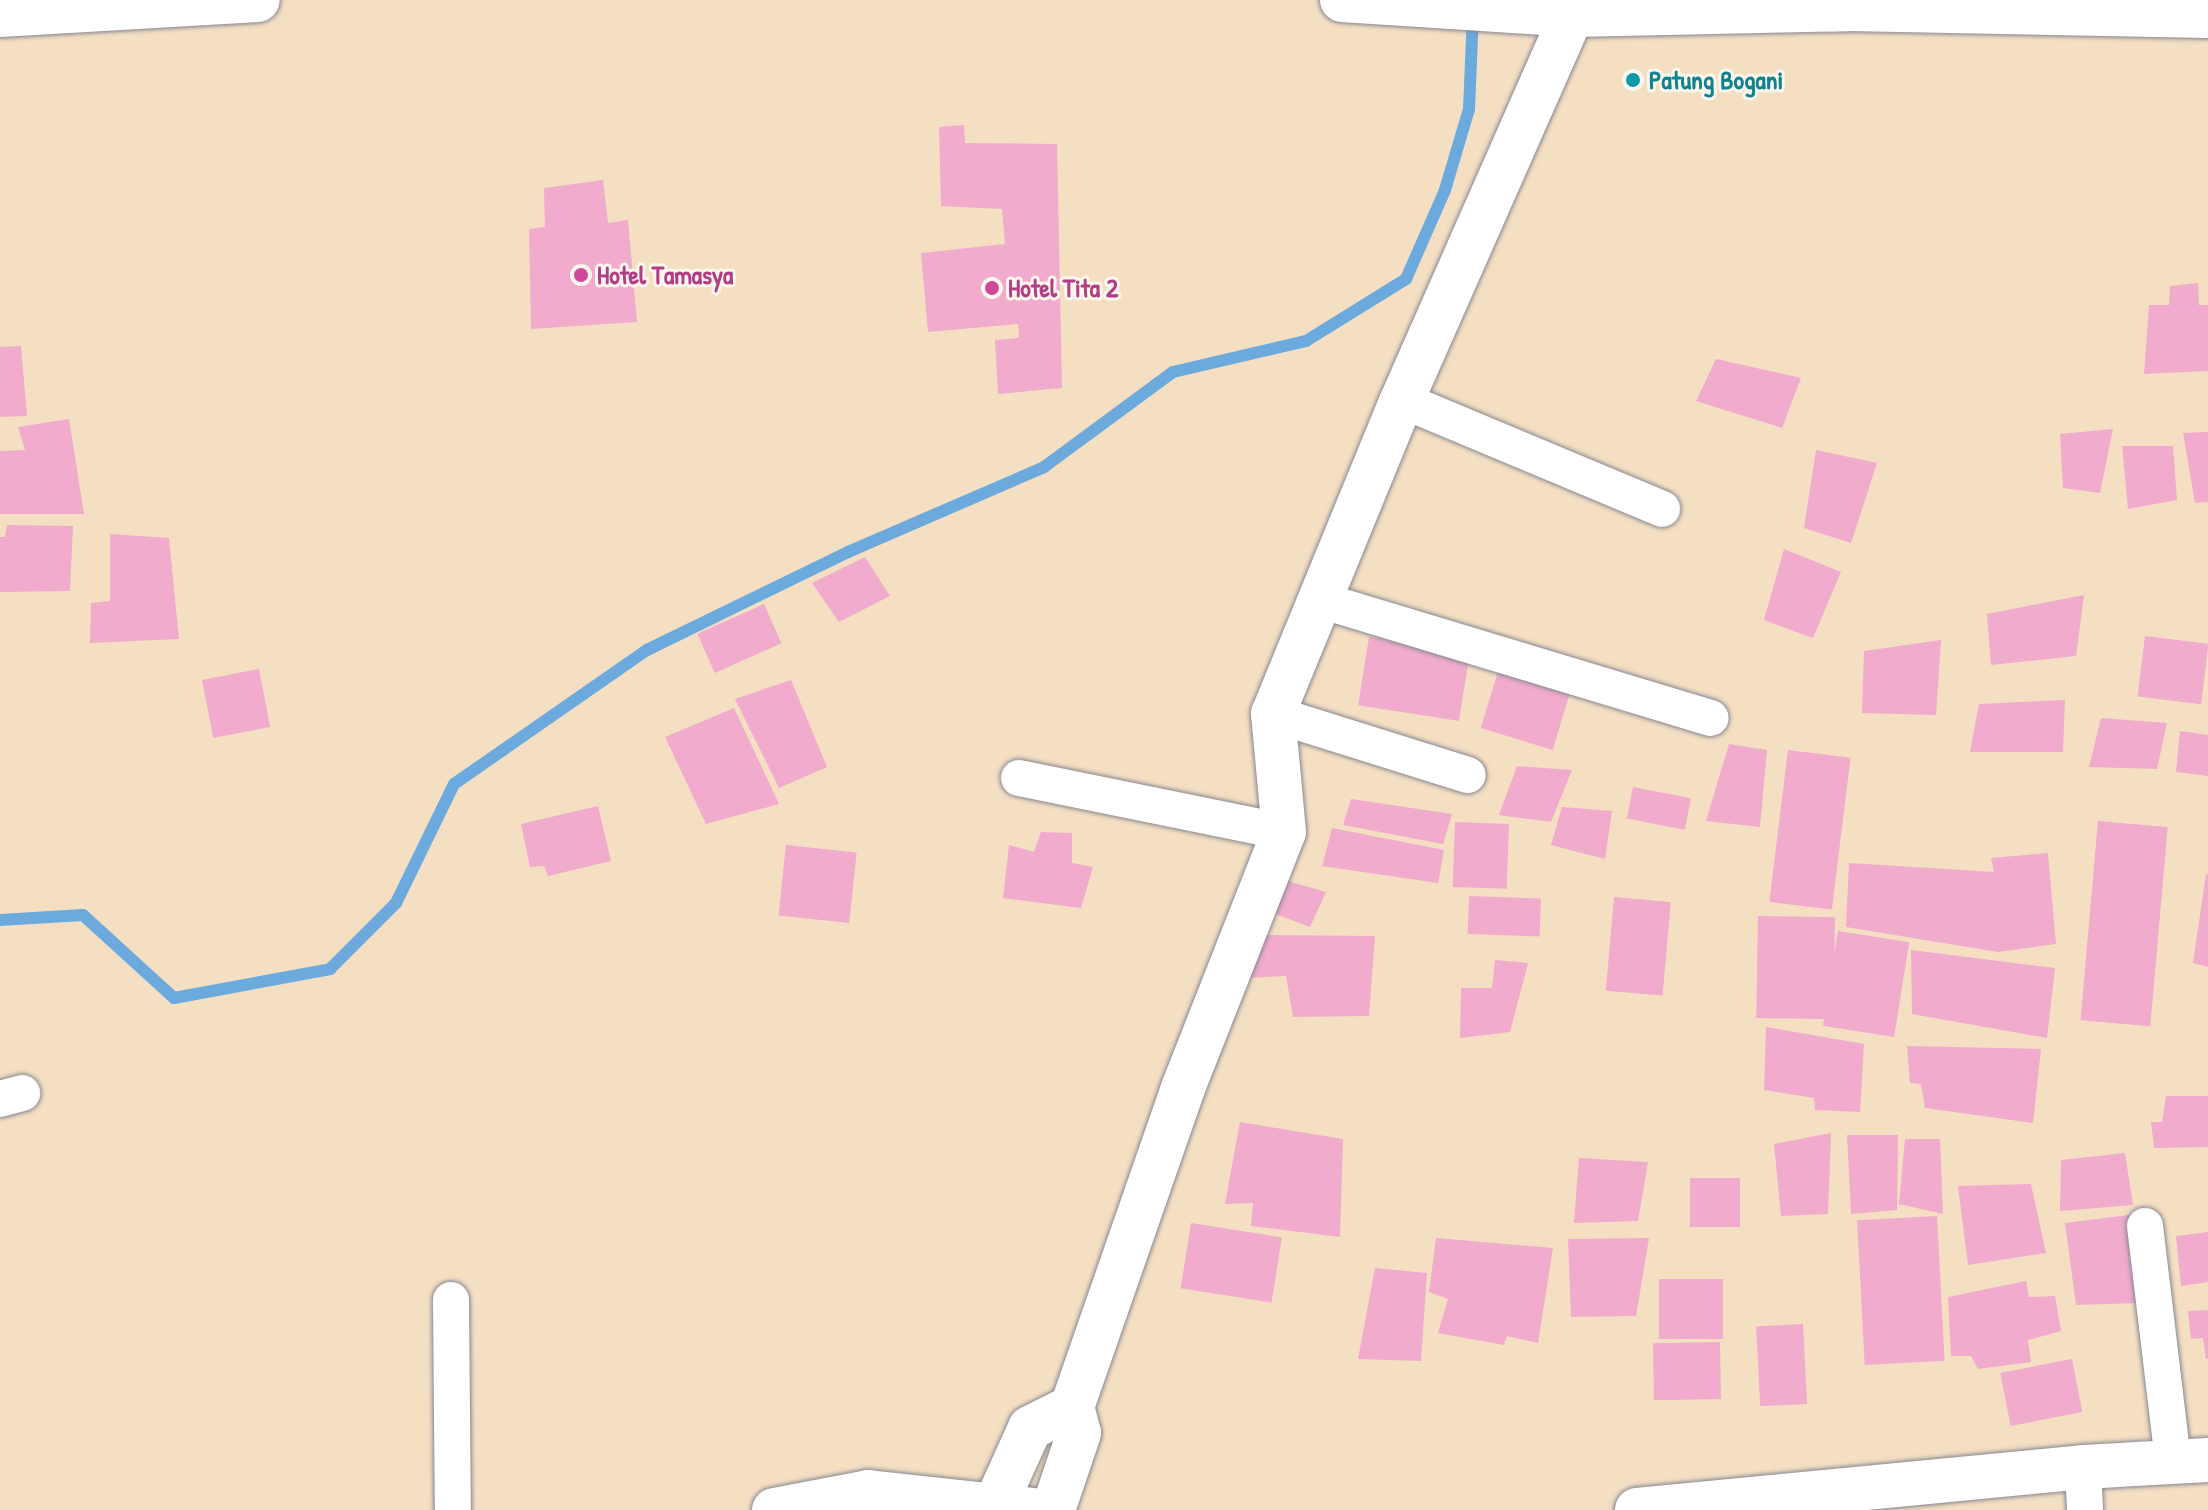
<!DOCTYPE html>
<html>
<head>
<meta charset="utf-8">
<style>
	body { margin:0 }
	#map { position:relative; width:2208px; height:1510px; overflow:hidden; background:#f4dfc3; font-family:"Patrick Hand",sans-serif }
	div>[style] { position:absolute }
	.stream>* { height:12px; margin:-6px; padding:0 6px; transform-origin:6px; border-radius:6px; background:#6caade }
	.building>* { inset:0; background:#f0abcd; transform-origin:0 0 }
	.roads { filter:drop-shadow(0 0 2px #888790) drop-shadow(0 0 2px #888790) }
	.street>* { height:36px; margin:-18px; padding:0 18px; transform-origin:18px; border-radius:18px; background:#fff }
	.secondary>* { height:44px; margin:-22px; padding:0 22px; transform-origin:22px; border-radius:22px; background:#fff }
	.highway>* { height:44px; margin:-22px; padding:0 22px; transform-origin:22px; border-radius:22px; background:#fff }
	.dots>* { width:22px; height:22px; translate:-50% -50%; box-sizing:border-box; border:4px solid #fbf7ec; border-radius:50% }
	span { translate:-50% -50%; white-space:nowrap; text-align:center; line-height:1.15; -webkit-text-stroke:6px #fbf7ec; paint-order:stroke }
	.culture-label { font-size:26px; color:#0d838f; font-weight:700 }
	.left { translate:0 -50%; text-align:left }
	.hotel-label { font-size:26px; color:#b23c85; font-weight:700 }
</style>
</head>
<body>
<div id="map">
	<div class="stream">
		<i style="left:0;top:920px;width:83px;rotate:-3.4deg"></i>
		<i style="left:83px;top:915px;width:123px;rotate:42.4deg"></i>
		<i style="left:174px;top:998px;width:159px;rotate:-10.5deg"></i>
		<i style="left:330px;top:969px;width:93px;rotate:-45deg"></i>
		<i style="left:396px;top:903px;width:132px;rotate:-64deg"></i>
		<i style="left:454px;top:784px;width:235px;rotate:-34.8deg"></i>
		<i style="left:647px;top:650px;width:224px;rotate:-26deg"></i>
		<i style="left:848px;top:552px;width:214px;rotate:-23.4deg"></i>
		<i style="left:1044px;top:467px;width:160px;rotate:-36.4deg"></i>
		<i style="left:1173px;top:372px;width:137px;rotate:-13.1deg"></i>
		<i style="left:1306px;top:341px;width:118px;rotate:-31.8deg"></i>
		<i style="left:1406px;top:279px;width:97px;rotate:-66.3deg"></i>
		<i style="left:1445px;top:190px;width:84px;rotate:-73.5deg"></i>
		<i style="left:1469px;top:109px;width:94px;rotate:-87.6deg"></i>
	</div>
	<div class="building">
		<i style="clip-path:polygon(964px 125px,965px 143px,1057px 144px,1062px 388px,998px 394px,995px 340px,1019px 338px,1018px 324px,928px 332px,921px 253px,1005px 244px,1002px 209px,941px 206px,939px 127px)"></i>
		<i style="clip-path:polygon(603px 180px,608px 223px,628px 220px,637px 322px,531px 329px,529px 229px,545px 227px,544px 188px)"></i>
		<i style="clip-path:polygon(2198px 283px,2199px 305px,2208px 305px,2208px 371px,2144px 374px,2149px 305px,2169px 305px,2170px 286px)"></i>
		<i style="clip-path:polygon(21px 346px,27px 416px,0 417px,0 347px)"></i>
		<i style="clip-path:polygon(1716px 359px,1801px 378px,1782px 428px,1696px 401px)"></i>
		<i style="clip-path:polygon(69px 419px,84px 514px,0 514px,0 451px,25px 450px,18px 427px)"></i>
		<i style="clip-path:polygon(2113px 429px,2100px 493px,2063px 488px,2060px 434px)"></i>
		<i style="clip-path:polygon(2208px 432px,2208px 502px,2195px 503px,2183px 433px)"></i>
		<i style="clip-path:polygon(2122px 446px,2173px 446px,2177px 500px,2128px 509px)"></i>
		<i style="clip-path:polygon(1816px 450px,1877px 463px,1851px 543px,1804px 528px)"></i>
		<i style="clip-path:polygon(7px 525px,73px 526px,70px 591px,0 592px,0 537px,5px 537px)"></i>
		<i style="clip-path:polygon(110px 534px,169px 538px,179px 639px,90px 643px,91px 603px,110px 601px)"></i>
		<i style="clip-path:polygon(1784px 549px,1841px 572px,1813px 638px,1764px 620px)"></i>
		<i style="clip-path:polygon(865px 557px,890px 596px,839px 622px,812px 583px)"></i>
		<i style="clip-path:polygon(2084px 595px,2076px 656px,1991px 665px,1987px 614px)"></i>
		<i style="left:764px;top:604px;width:43px;height:73px;rotate:66deg"></i>
		<i style="left:2145px;top:636px;width:64px;height:61px;rotate:7deg"></i>
		<i style="left:1369px;top:637px;width:102px;height:69px;rotate:9deg"></i>
		<i style="clip-path:polygon(1941px 640px,1936px 715px,1862px 713px,1864px 651px)"></i>
		<i style="left:1501px;top:662px;width:75px;height:69px;rotate:17deg"></i>
		<i style="left:259px;top:669px;width:59px;height:58px;rotate:79deg"></i>
		<i style="clip-path:polygon(791px 680px,827px 767px,779px 788px,735px 699px)"></i>
		<i style="clip-path:polygon(2065px 700px,2063px 752px,1970px 752px,1979px 704px)"></i>
		<i style="clip-path:polygon(734px 708px,779px 804px,706px 824px,665px 737px)"></i>
		<i style="clip-path:polygon(2101px 718px,2167px 723px,2157px 769px,2089px 767px)"></i>
		<i style="clip-path:polygon(2180px 731px,2208px 735px,2208px 776px,2176px 772px)"></i>
		<i style="clip-path:polygon(1729px 744px,1767px 750px,1760px 827px,1706px 821px)"></i>
		<i style="left:1788px;top:750px;width:63px;height:153px;rotate:7deg"></i>
		<i style="clip-path:polygon(1517px 766px,1572px 770px,1551px 822px,1499px 815px)"></i>
		<i style="left:1633px;top:787px;width:59px;height:32px;rotate:11deg"></i>
		<i style="clip-path:polygon(1351px 799px,1452px 814px,1443px 844px,1343px 825px)"></i>
		<i style="clip-path:polygon(598px 806px,611px 861px,548px 876px,544px 866px,530px 867px,521px 824px)"></i>
		<i style="clip-path:polygon(1562px 807px,1612px 811px,1605px 859px,1551px 845px)"></i>
		<i style="left:2098px;top:821px;width:70px;height:200px;rotate:5deg"></i>
		<i style="left:1455px;top:822px;width:54px;height:65px;rotate:2deg"></i>
		<i style="clip-path:polygon(1332px 828px,1444px 850px,1438px 883px,1322px 866px)"></i>
		<i style="clip-path:polygon(1041px 832px,1072px 833px,1072px 863px,1093px 867px,1081px 908px,1003px 898px,1009px 845px,1034px 852px)"></i>
		<i style="left:786px;top:845px;width:71px;height:71px;rotate:6deg"></i>
		<i style="clip-path:polygon(2048px 853px,2056px 944px,1998px 952px,1846px 927px,1849px 863px,1994px 872px,1991px 858px)"></i>
		<i style="clip-path:polygon(2206px 874px,2208px 874px,2208px 967px,2193px 963px)"></i>
		<i style="clip-path:polygon(1284px 880px,1326px 892px,1310px 927px,1273px 913px)"></i>
		<i style="left:1469px;top:896px;width:72px;height:38px;rotate:2deg"></i>
		<i style="left:1614px;top:897px;width:57px;height:94px;rotate:5deg"></i>
		<i style="left:1758px;top:916px;width:77px;height:102px;rotate:1deg"></i>
		<i style="left:1838px;top:931px;width:72px;height:96px;rotate:9deg"></i>
		<i style="clip-path:polygon(1261px 935px,1375px 936px,1369px 1016px,1293px 1017px,1286px 976px,1247px 978px)"></i>
		<i style="clip-path:polygon(1911px 950px,2055px 968px,2047px 1038px,1912px 1014px)"></i>
		<i style="clip-path:polygon(1495px 960px,1528px 963px,1510px 1032px,1460px 1038px,1461px 988px,1492px 988px)"></i>
		<i style="clip-path:polygon(1766px 1027px,1864px 1044px,1860px 1112px,1815px 1110px,1814px 1098px,1764px 1090px)"></i>
		<i style="clip-path:polygon(1907px 1046px,2041px 1049px,2033px 1123px,1925px 1108px,1921px 1084px,1910px 1083px)"></i>
		<i style="clip-path:polygon(2166px 1096px,2208px 1096px,2208px 1147px,2154px 1148px,2151px 1122px,2162px 1122px)"></i>
		<i style="clip-path:polygon(1240px 1122px,1343px 1139px,1340px 1237px,1251px 1226px,1253px 1203px,1225px 1204px)"></i>
		<i style="clip-path:polygon(1831px 1133px,1828px 1214px,1781px 1216px,1774px 1144px)"></i>
		<i style="clip-path:polygon(1847px 1135px,1898px 1135px,1897px 1210px,1851px 1214px)"></i>
		<i style="clip-path:polygon(1905px 1139px,1940px 1139px,1943px 1214px,1899px 1204px)"></i>
		<i style="clip-path:polygon(2125px 1153px,2133px 1205px,2060px 1211px,2061px 1160px)"></i>
		<i style="clip-path:polygon(1579px 1158px,1648px 1162px,1638px 1221px,1574px 1223px)"></i>
		<i style="left:1690px;top:1178px;width:50px;height:49px"></i>
		<i style="clip-path:polygon(2031px 1184px,2046px 1253px,1968px 1265px,1958px 1186px)"></i>
		<i style="clip-path:polygon(2137px 1214px,2139px 1303px,2076px 1305px,2065px 1223px)"></i>
		<i style="left:1937px;top:1216px;width:145px;height:80px;rotate:87deg"></i>
		<i style="left:1191px;top:1223px;width:92px;height:66px;rotate:9deg"></i>
		<i style="clip-path:polygon(2208px 1232px,2208px 1282px,2181px 1286px,2176px 1236px)"></i>
		<i style="clip-path:polygon(1436px 1238px,1553px 1248px,1538px 1343px,1507px 1336px,1504px 1345px,1438px 1333px,1448px 1299px,1429px 1292px)"></i>
		<i style="clip-path:polygon(1649px 1238px,1636px 1316px,1571px 1317px,1568px 1239px)"></i>
		<i style="clip-path:polygon(1375px 1268px,1427px 1273px,1421px 1361px,1358px 1359px)"></i>
		<i style="left:1723px;top:1279px;width:60px;height:64px;rotate:90deg"></i>
		<i style="clip-path:polygon(2026px 1281px,2029px 1297px,2055px 1296px,2061px 1331px,2028px 1340px,2031px 1362px,1978px 1369px,1971px 1356px,1951px 1356px,1948px 1297px)"></i>
		<i style="clip-path:polygon(2208px 1310px,2208px 1359px,2206px 1359px,2203px 1338px,2191px 1339px,2188px 1311px)"></i>
		<i style="left:1803px;top:1324px;width:80px;height:47px;rotate:87deg"></i>
		<i style="left:1720px;top:1342px;width:57px;height:67px;rotate:89deg"></i>
		<i style="left:2072px;top:1359px;width:54px;height:73px;rotate:79deg"></i>
	</div>
	<div class="roads">
		<div class="street">
			<i style="left:1402px;top:400px;width:282px;rotate:22.7deg"></i>
			<i style="left:1320px;top:600px;width:408px;rotate:16.8deg"></i>
			<i style="left:1273px;top:714px;width:204px;rotate:17.4deg"></i>
			<i style="left:1019px;top:778px;width:270px;rotate:11.5deg"></i>
			<i style="left:0;top:1099px;width:23px;rotate:-15deg"></i>
			<i style="left:2145px;top:1226px;width:238px;rotate:83.2deg"></i>
			<i style="left:451px;top:1300px;width:210px;rotate:89.5deg"></i>
			<i style="left:2083px;top:1467px;width:43px;rotate:87.3deg"></i>
		</div>
		<div class="secondary">
			<i style="left:774px;top:1510px;width:96px;rotate:-10.8deg"></i>
			<i style="left:868px;top:1492px;width:167px;rotate:6.2deg"></i>
			<i style="left:1637px;top:1510px;width:448px;rotate:-5.5deg"></i>
			<i style="left:2083px;top:1467px;width:125px;rotate:-3.2deg"></i>
		</div>
		<div class="highway">
			<i style="left:1342px;top:0;width:230px;rotate:3.7deg"></i>
			<i style="left:1572px;top:15px;width:276px;rotate:-1.2deg"></i>
			<i style="left:1848px;top:9px;width:360px;rotate:1.1deg"></i>
			<i style="left:0;top:15px;width:258px;rotate:-3.3deg"></i>
			<i style="left:993px;top:1510px;width:90px;rotate:-65.7deg"></i>
			<i style="left:1030px;top:1428px;width:47px;rotate:-26.6deg"></i>
			<i style="left:1053px;top:1510px;width:81px;rotate:-71.3deg"></i>
			<i style="left:1079px;top:1433px;width:27px;rotate:-105deg"></i>
			<i style="left:1072px;top:1407px;width:338px;rotate:-70.8deg"></i>
			<i style="left:1183px;top:1088px;width:275px;rotate:-68.5deg"></i>
			<i style="left:1284px;top:832px;width:119px;rotate:-95.3deg"></i>
			<i style="left:1273px;top:714px;width:339px;rotate:-67.7deg"></i>
			<i style="left:1402px;top:400px;width:421px;rotate:-66.2deg"></i>
		</div>
	</div>
	<div class="dots">
		<i style="left:1633px;top:80px;background:#0f9aa8"></i>
		<i style="left:581px;top:275px;background:#d1479c"></i>
		<i style="left:992px;top:288px;background:#d1479c"></i>
	</div>
	<div class="culture-label">
		<span class="left" style="left:1649px;top:80px">Patung Bogani</span>
	</div>
	<div class="hotel-label">
		<span class="left" style="left:597px;top:275px">Hotel Tamasya</span>
		<span class="left" style="left:1008px;top:288px">Hotel Tita 2</span>
	</div>
</div>
</body>
</html>
